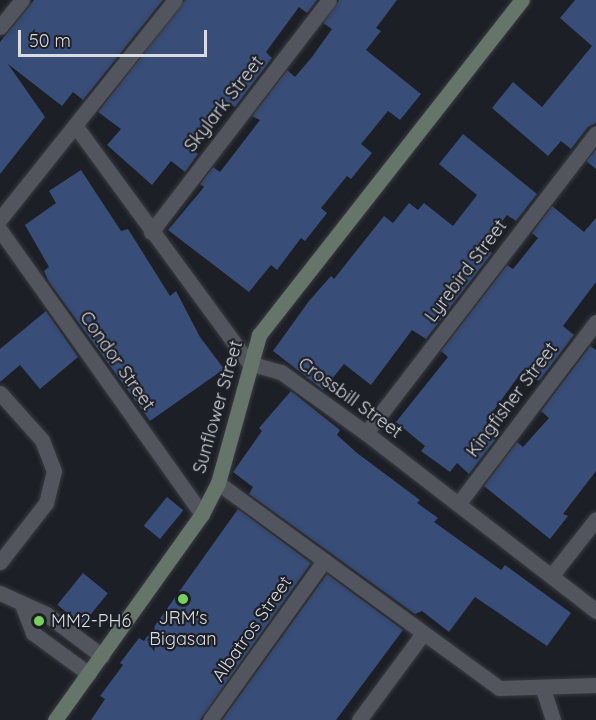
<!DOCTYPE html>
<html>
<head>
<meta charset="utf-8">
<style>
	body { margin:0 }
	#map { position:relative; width:596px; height:720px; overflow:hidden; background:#1c1f25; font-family:Quicksand,sans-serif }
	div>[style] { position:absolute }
	.building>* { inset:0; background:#384d78; transform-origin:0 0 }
	.roads { filter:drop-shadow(0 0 2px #393b40) drop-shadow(0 0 2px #393b40) }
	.minor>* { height:15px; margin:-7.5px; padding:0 7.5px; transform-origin:7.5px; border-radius:7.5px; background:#52555d }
	.secondary>* { height:15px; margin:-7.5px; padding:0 7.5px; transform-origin:7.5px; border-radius:7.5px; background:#66756a }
	.dots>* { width:16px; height:16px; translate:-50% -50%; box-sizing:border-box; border:3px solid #1c1f25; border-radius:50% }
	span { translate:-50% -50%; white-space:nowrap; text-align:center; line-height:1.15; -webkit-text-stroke:4.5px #1c1f25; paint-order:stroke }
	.street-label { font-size:18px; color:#d9dbe0 }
	.poi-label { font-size:18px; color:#d9dbe0 }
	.left { translate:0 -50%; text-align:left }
	.scale { position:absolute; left:18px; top:30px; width:189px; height:27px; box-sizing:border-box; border:3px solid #d9dbe0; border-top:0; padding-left:8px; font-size:18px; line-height:21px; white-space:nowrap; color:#d9dbe0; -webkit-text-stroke:4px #1c1f25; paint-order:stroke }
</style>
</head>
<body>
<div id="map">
	<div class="building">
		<i style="clip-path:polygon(34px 0,163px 0,83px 100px,73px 92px,62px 106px,8px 64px,45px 117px,0 174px,0 42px)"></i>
		<i style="clip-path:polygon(185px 0,317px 0,307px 13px,299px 7px,266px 52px,272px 58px,235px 107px,225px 101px,186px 145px,198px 154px,185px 172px,171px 161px,152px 185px,107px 145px,121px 129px,98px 112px)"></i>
		<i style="clip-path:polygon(339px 0,397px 0,376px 28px,381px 31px,366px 50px,421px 94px,400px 120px,388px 111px,361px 144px,372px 153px,351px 179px,347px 176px,321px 208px,327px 213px,305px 241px,301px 238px,277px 270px,271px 265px,249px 292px,168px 230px,204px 187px,200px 184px,213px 167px,220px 172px,260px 120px,252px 116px,287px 70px,295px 77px,312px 57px,332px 29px,323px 23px)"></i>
		<i style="clip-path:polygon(575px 0,596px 0,596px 123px,588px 127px,571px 149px,561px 141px,548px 156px,492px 108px,513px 82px,542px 107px,592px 46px,560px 18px)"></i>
		<i style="clip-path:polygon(463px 134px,537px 194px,516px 221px,507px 215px,483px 246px,492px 253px,426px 339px,412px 330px,371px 385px,344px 364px,323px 390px,273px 351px,309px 301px,331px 276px,334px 279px,384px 216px,393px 223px,409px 203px,418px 210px,424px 203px,453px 226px,477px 195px,439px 164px)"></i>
		<i style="clip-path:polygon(596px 149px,596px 169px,586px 161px)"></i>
		<i style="clip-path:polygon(81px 170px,121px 231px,128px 229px,170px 296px,176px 291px,200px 337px,224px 369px,150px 421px,49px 282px,44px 271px,49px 267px,25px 225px,56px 203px,49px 191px)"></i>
		<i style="clip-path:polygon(552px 206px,584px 232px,596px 218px,596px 282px,563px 326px,574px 335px,539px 381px,523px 370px,486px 421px,501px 432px,469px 474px,457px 463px,450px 472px,421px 451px,425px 446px,396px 422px,448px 357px,441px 351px,507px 265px,513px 269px,538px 238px,532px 233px)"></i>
		<i style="clip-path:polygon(46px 311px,78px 357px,40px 389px,20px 365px,0 382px,0 349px)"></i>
		<i style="clip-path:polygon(590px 346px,596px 350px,596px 471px,563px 514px,568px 516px,550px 539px,484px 486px,517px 442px,523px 447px,549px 418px,541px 411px)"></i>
		<i style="clip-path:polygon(291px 391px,340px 430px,337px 435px,357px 453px,420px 500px,417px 503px,438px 518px,434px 522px,501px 570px,505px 565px,571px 613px,547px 646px,475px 597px,449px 632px,422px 611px,415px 614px,249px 494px,253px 487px,233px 472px,262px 431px,259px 428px)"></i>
		<i style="left:167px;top:497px;width:21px;height:37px;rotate:39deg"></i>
		<i style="clip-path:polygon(238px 509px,311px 563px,200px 720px,91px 720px,105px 699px,100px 696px,123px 665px,120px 663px,139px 638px,144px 641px)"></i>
		<i style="left:83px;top:573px;width:32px;height:41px;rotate:39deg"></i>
		<i style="clip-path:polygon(327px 574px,403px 630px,336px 720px,222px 720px)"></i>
	</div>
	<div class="roads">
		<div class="minor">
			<i style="left:0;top:27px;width:35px;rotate:-51deg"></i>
			<i style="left:77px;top:128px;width:291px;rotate:53.8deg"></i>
			<i style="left:249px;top:363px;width:33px;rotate:16deg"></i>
			<i style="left:281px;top:372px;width:105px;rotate:35.7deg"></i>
			<i style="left:366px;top:433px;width:291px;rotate:37.7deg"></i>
			<i style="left:0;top:219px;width:280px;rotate:-51.4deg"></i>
			<i style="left:0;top:230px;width:349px;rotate:54.6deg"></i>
			<i style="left:151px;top:232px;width:292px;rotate:-52.5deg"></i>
			<i style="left:0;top:393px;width:63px;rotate:48.2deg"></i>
			<i style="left:42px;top:440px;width:33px;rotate:69deg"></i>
			<i style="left:54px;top:471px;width:33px;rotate:104deg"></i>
			<i style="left:46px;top:503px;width:75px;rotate:127.9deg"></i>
			<i style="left:366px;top:433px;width:378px;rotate:-52.5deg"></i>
			<i style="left:218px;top:483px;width:348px;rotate:36.1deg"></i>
			<i style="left:499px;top:688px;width:97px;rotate:-1.8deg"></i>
			<i style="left:459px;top:503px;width:227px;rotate:-52.9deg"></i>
			<i style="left:552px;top:575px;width:71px;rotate:-51.8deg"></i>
			<i style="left:0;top:593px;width:51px;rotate:24.5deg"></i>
			<i style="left:46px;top:614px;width:70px;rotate:36.9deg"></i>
			<i style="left:23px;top:607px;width:28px;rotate:69deg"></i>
			<i style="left:33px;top:633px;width:69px;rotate:36.2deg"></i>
			<i style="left:543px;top:689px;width:33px;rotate:72deg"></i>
			<i style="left:210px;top:720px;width:196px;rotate:-54.4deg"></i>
			<i style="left:359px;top:720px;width:106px;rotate:-53.5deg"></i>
		</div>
		<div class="secondary">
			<i style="left:55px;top:720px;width:253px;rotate:-54.5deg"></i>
			<i style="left:202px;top:514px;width:35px;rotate:-63deg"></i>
			<i style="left:218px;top:483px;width:154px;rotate:-74.5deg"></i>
			<i style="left:259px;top:335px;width:426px;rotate:-51.9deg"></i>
		</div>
	</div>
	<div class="dots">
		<i style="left:183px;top:599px;background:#78d158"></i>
		<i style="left:39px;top:621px;background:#78d158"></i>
	</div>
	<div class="street-label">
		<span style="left:224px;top:104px;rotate:-52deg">Skylark Street</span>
		<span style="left:466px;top:271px;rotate:-53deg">Lyrebird Street</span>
		<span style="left:117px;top:361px;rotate:55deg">Condor Street</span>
		<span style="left:350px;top:398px;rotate:36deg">Crossbill Street</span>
		<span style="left:512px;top:400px;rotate:-53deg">Kingfisher Street</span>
		<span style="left:218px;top:407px;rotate:-74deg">Sunflower Street</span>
		<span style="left:252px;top:629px;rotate:-55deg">Albatros Street</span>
	</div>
	<div class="poi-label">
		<span style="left:183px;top:629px">JRM's<br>Bigasan</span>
		<span class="left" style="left:51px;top:621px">MM2-PH6</span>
	</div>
	<div class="scale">50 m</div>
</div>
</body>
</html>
